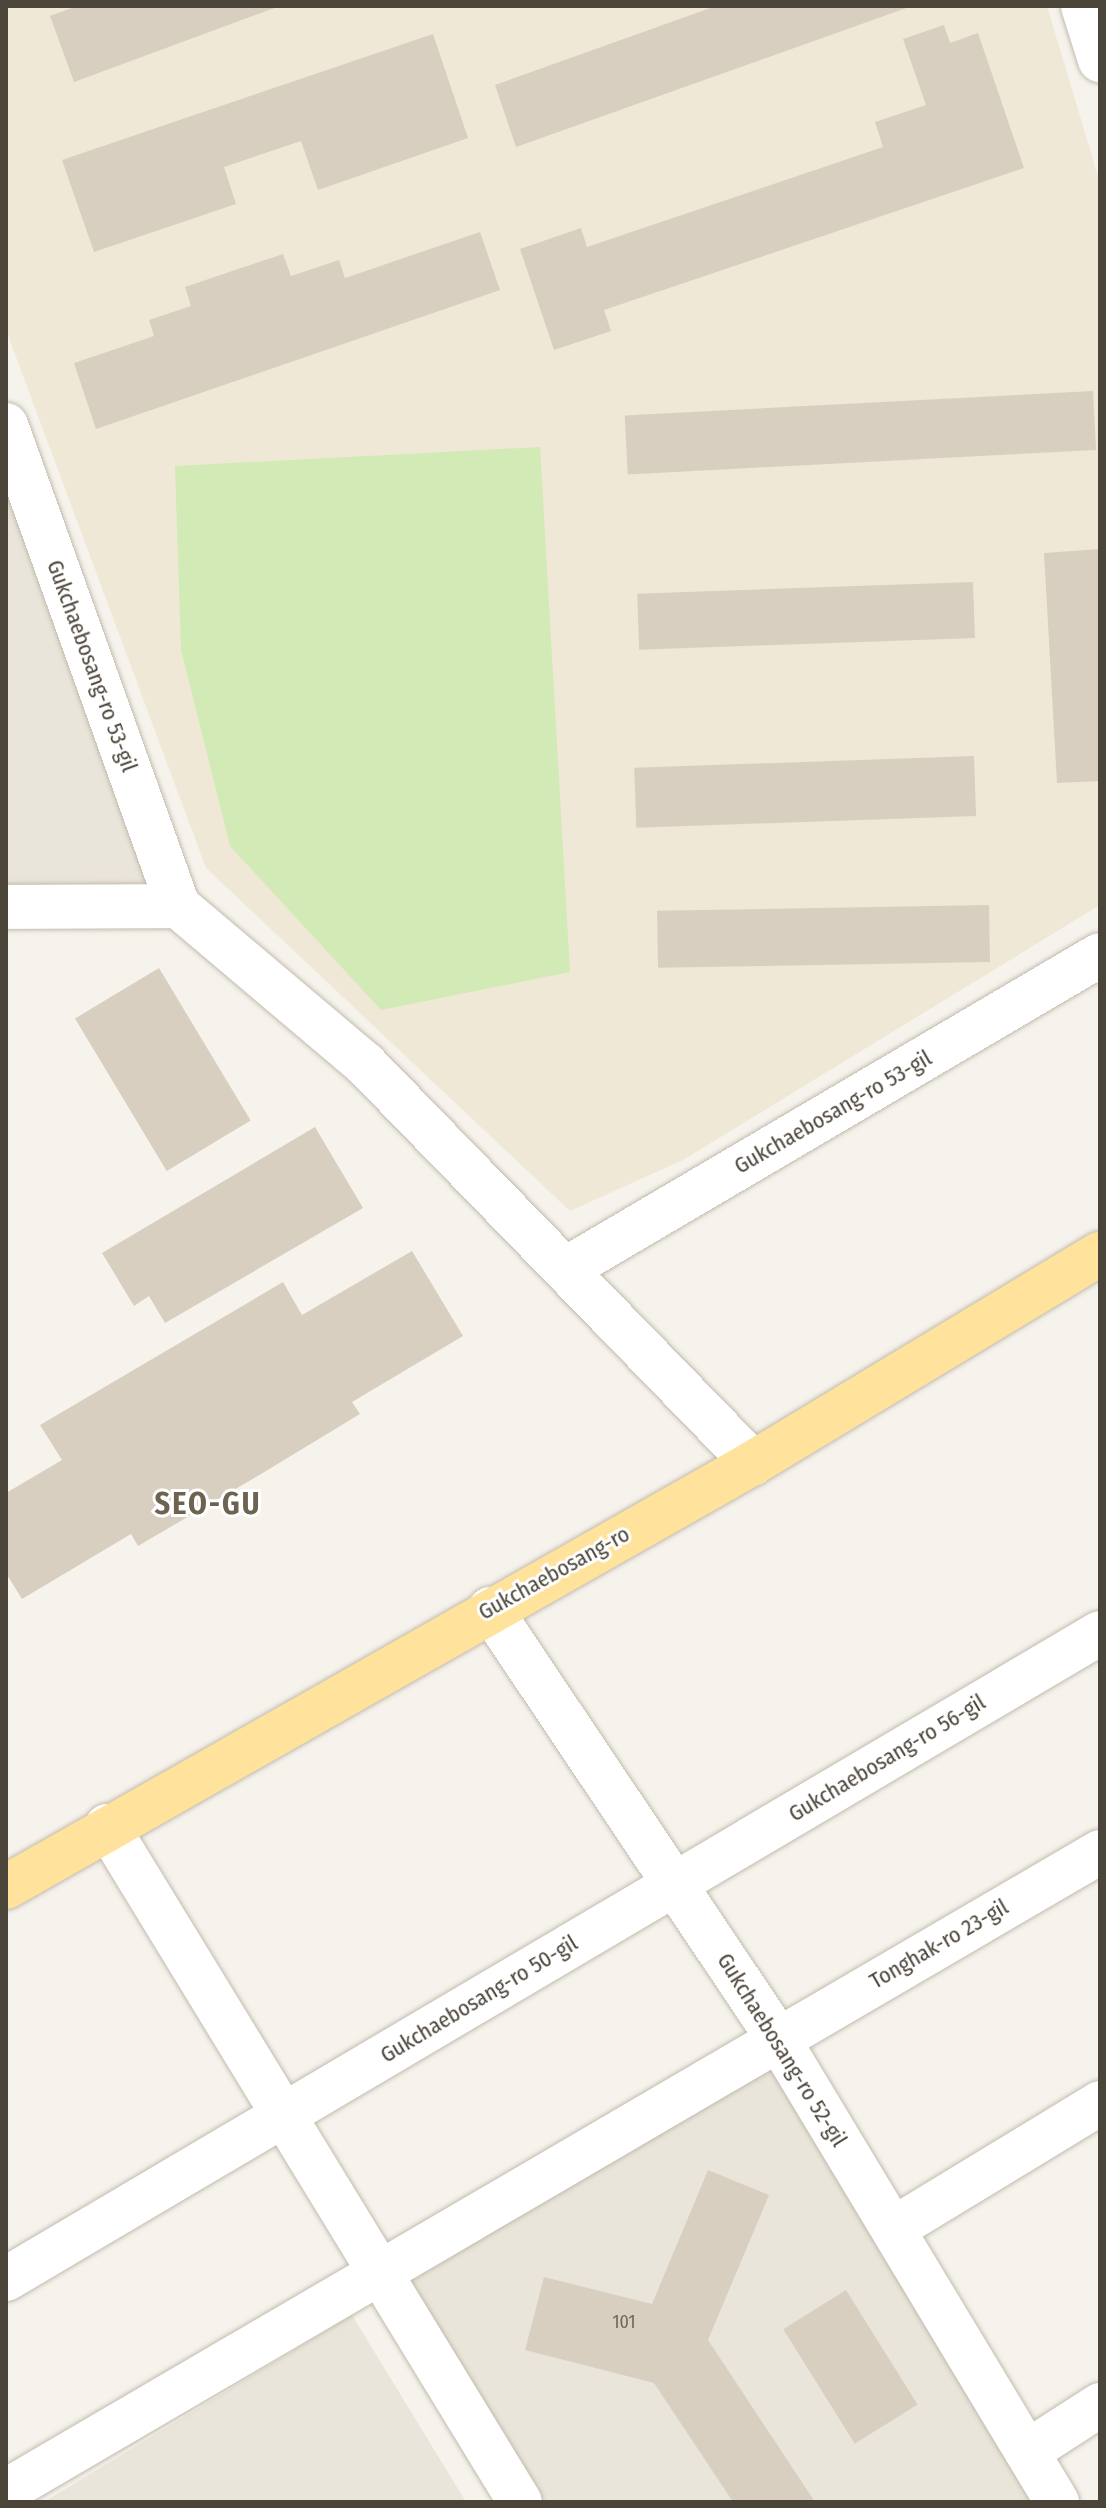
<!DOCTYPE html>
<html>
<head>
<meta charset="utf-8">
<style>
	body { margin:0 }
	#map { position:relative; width:1106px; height:2508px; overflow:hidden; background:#f6f3ec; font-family:"Fira Sans Condensed",sans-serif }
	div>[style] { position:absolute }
	.residential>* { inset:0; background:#eae5da }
	.education>* { inset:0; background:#efe8d6 }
	.green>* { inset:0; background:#d2eab5 }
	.building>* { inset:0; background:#d8cfc1; transform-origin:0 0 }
	.roads { filter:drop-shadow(0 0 2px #c2bbae) drop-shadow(0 0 2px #c2bbae) }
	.minor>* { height:44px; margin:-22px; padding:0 22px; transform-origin:22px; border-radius:22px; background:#fff }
	.major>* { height:44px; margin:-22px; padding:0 22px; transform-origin:22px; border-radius:22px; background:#ffe39c }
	span { translate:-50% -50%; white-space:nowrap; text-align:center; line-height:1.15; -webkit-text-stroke:6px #fff; paint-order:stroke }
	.number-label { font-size:18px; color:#6e675b }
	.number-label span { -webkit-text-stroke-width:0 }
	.street-label { font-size:22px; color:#4b4439 }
	.district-label { font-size:30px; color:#6e6250; font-weight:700; letter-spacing:2px }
	.frame { position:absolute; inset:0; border:8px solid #4b4439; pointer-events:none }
</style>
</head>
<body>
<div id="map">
	<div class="residential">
		<i style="clip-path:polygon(6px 432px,178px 906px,6px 907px)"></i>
		<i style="clip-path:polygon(777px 2037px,1057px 2502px,520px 2502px,379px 2271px)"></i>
		<i style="clip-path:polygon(352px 2315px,466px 2502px,44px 2502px)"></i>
	</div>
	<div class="education">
		<i style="clip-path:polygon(6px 6px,1047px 6px,1100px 183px,1100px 905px,683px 1160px,570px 1211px,206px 868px,6px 330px)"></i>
	</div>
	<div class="green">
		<i style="clip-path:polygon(540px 447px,570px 972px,381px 1010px,230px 846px,181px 650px,175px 466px)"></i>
	</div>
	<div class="building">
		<i style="clip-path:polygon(77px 6px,280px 6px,74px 82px,50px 16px)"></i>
		<i style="clip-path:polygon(716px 6px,912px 6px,516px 147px,495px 85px)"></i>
		<i style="clip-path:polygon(944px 25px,950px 43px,978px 33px,1024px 168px,604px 310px,611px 331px,554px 350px,520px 249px,581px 228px,587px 247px,883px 147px,875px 122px,926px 105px,903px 39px)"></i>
		<i style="clip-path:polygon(433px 34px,468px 138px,318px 190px,301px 141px,224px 167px,236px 204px,94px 252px,62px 160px)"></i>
		<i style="clip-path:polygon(480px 232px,500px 290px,96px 429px,74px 363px,154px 336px,149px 320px,191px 306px,185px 287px,283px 254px,291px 276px,339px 260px,345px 278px)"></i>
		<i style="left:1093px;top:391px;width:59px;height:469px;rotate:87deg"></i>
		<i style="clip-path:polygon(1100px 549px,1100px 781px,1057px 783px,1044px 553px)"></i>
		<i style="left:973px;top:582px;width:56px;height:336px;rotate:88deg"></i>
		<i style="left:974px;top:756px;width:60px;height:340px;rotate:88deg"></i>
		<i style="left:989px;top:905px;width:57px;height:332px;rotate:89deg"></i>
		<i style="left:159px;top:968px;width:178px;height:98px;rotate:59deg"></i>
		<i style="clip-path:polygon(315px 1127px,363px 1208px,165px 1323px,149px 1296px,134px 1306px,102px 1253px)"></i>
		<i style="clip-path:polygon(412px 1251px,463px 1336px,352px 1402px,360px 1414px,261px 1474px,138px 1546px,131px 1534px,22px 1599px,6px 1573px,6px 1493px,62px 1460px,40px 1425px,283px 1282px,302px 1315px)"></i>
		<i style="clip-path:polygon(708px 2170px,769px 2195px,708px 2340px,815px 2502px,733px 2502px,654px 2383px,525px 2350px,544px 2277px,652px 2304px)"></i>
		<i style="left:846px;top:2290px;width:135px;height:74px;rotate:58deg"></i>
	</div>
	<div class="roads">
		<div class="minor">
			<i style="left:1083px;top:6px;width:57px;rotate:72.5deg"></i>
			<i style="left:6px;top:425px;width:511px;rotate:70.32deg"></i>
			<i style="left:178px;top:906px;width:245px;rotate:40.2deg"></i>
			<i style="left:365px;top:1064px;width:557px;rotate:45.8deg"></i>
			<i style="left:6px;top:907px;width:172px;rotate:-0.3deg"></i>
			<i style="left:566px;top:1269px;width:619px;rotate:-30.46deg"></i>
			<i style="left:490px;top:1609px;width:515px;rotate:56.16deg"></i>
			<i style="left:777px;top:2037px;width:543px;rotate:58.95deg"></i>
			<i style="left:107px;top:1826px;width:792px;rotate:58.58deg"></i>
			<i style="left:893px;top:2229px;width:242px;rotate:-31.3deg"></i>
			<i style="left:6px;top:2279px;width:1270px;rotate:-30.56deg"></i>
			<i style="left:1027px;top:2452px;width:87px;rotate:-32.8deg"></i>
			<i style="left:6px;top:2491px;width:1267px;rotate:-30.29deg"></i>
		</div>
		<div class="major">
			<i style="left:6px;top:1887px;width:859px;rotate:-29.58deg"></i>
			<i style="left:753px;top:1463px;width:405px;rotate:-31.1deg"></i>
		</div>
	</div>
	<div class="number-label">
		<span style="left:624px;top:2322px">101</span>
	</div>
	<div class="street-label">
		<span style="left:92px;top:666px;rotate:70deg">Gukchaebosang-ro 53-gil</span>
		<span style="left:833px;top:1112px;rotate:-30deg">Gukchaebosang-ro 53-gil</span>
		<span style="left:554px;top:1573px;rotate:-29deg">Gukchaebosang-ro</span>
		<span style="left:887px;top:1758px;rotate:-31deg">Gukchaebosang-ro 56-gil</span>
		<span style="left:939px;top:1944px;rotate:-30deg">Tonghak-ro 23-gil</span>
		<span style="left:479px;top:1999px;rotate:-31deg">Gukchaebosang-ro 50-gil</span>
		<span style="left:782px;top:2050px;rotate:58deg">Gukchaebosang-ro 52-gil</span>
	</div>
	<div class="district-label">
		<span style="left:208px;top:1504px">SEO-GU</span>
	</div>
	<div class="frame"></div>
</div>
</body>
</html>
